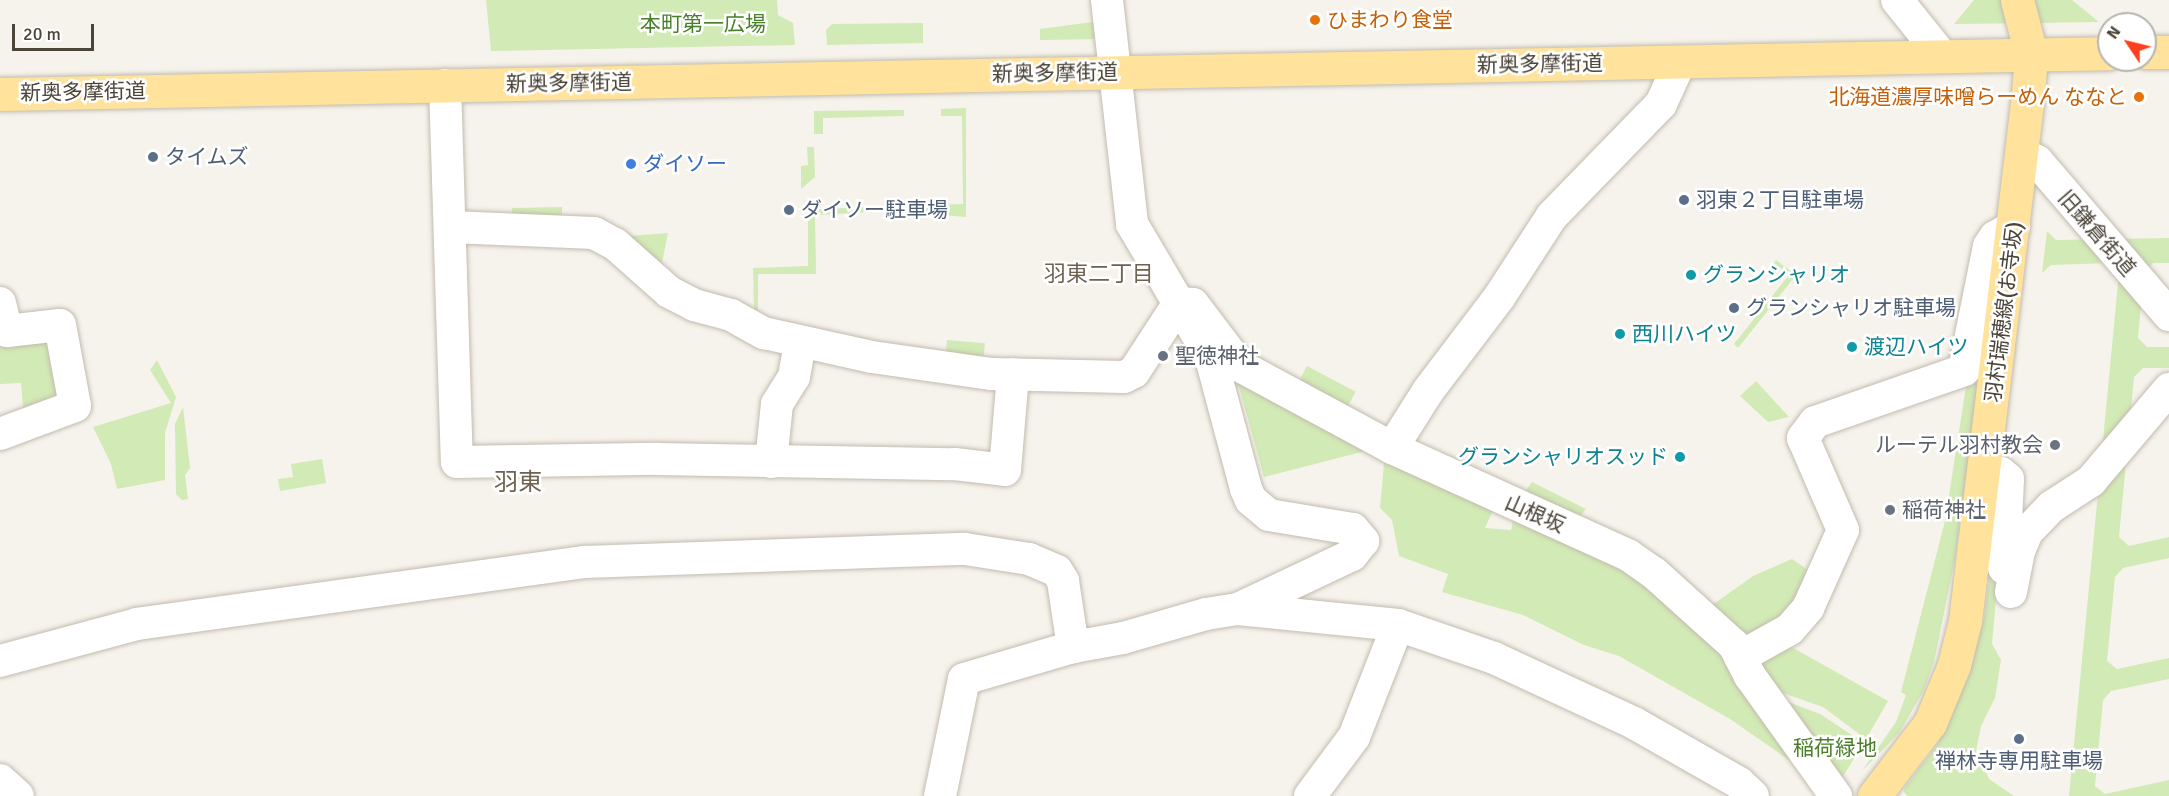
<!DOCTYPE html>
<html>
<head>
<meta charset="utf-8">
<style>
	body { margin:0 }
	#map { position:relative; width:2169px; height:796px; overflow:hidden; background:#f6f3ec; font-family:Signika,"Noto Sans JP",sans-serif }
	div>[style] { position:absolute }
	.green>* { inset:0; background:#d2eab5; transform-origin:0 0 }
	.roads { filter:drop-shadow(0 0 2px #c2bbae) drop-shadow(0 0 2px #c2bbae) }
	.minor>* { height:32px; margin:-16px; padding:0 16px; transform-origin:16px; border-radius:16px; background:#fff }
	.major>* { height:33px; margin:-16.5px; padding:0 16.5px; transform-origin:16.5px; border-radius:16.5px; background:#ffe39c }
	.dots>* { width:16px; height:16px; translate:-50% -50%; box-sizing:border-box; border:3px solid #fff; border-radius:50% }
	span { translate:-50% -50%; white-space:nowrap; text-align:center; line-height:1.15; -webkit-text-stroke:5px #fff; paint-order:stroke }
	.food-label { font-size:21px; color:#c56008 }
	.left { translate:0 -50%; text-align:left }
	.right { translate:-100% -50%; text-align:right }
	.park-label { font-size:21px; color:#4a7f2a }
	.street-label { font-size:21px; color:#4b4439 }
	.service-label { font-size:21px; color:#4e5e75 }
	.shop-label { font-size:21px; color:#366cbe }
	.culture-label { font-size:21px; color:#0d838f }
	.worship-label { font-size:21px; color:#5b616d }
	.neighbourhood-label { font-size:22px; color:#6e6250 }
	.quarter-label { font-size:24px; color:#6e6250 }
	.north { position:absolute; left:2097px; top:12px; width:60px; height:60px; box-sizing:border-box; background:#fff; border:2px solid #b7b4b0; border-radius:50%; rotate:305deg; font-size:16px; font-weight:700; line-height:24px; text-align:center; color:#4b4439 }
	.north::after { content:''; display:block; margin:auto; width:21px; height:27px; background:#fc3f1d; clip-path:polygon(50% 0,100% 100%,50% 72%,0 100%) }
	.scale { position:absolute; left:12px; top:24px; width:82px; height:27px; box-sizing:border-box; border:3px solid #4b4439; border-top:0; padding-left:8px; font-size:18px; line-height:21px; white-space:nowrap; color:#4b4439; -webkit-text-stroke:4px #fff; paint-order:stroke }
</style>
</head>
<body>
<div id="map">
	<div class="green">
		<i style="clip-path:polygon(486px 0,777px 0,778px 15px,793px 23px,795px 45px,491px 51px)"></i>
		<i style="clip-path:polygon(1974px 0,2072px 0,2099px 22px,1954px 24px)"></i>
		<i style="clip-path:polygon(1101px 21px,1104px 39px,1040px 40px,1040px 29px)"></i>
		<i style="clip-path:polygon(923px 23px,923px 43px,827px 45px,826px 30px,832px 24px)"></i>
		<i style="clip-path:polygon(966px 108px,966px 217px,894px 211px,815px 215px,816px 274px,758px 274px,758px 321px,754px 311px,753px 268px,808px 266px,808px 222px,819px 209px,963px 204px,962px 116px,941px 116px,941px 109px)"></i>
		<i style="clip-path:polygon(904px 110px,904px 116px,823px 118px,823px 134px,814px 134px,814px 111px)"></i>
		<i style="clip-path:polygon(807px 147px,814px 147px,815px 177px,801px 189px,801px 166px,808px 165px)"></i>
		<i style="clip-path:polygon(562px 207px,562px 223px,512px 221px,512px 208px)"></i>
		<i style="clip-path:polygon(2047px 231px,2056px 240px,2169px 238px,2169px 263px,2153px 263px,2144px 272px,2138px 338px,2147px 347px,2169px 347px,2169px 368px,2143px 368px,2134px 377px,2119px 537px,2129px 546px,2169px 537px,2169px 558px,2123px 568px,2115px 577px,2107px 661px,2117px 669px,2169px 658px,2169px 679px,2111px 691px,2103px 700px,2095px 786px,2105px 794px,2169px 780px,2169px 796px,2069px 796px,2119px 273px,2110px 263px,2051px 265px,2042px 273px)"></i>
		<i style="clip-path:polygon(668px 233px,659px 277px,616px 237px)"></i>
		<i style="clip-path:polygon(1776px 260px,1796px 275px,1738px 348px,1734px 344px,1789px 275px,1774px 263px)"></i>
		<i style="clip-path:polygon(52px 335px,66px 397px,24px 418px,21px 383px,0 384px,0 347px)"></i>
		<i style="left:947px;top:340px;width:38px;height:23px;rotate:5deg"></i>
		<i style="clip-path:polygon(157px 360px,176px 397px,165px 433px,165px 480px,117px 489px,111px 464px,93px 427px,171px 403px,150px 370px)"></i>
		<i style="left:1307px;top:366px;width:55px;height:25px;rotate:28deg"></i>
		<i style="clip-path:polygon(1235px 372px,1377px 448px,1264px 477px)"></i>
		<i style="clip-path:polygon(1980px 376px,1955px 559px,1934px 662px,1924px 690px,1899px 733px,1862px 771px,1896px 722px,1906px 695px,1901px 692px,1945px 521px,1967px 380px)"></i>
		<i style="clip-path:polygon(1756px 381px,1789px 417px,1768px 422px,1740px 396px)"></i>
		<i style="clip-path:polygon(183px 407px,190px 468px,185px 475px,188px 499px,182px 500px,176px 494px,175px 424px)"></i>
		<i style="clip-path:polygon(1385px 452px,1496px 504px,1485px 528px,1511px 530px,1515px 513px,1629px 566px,1696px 616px,1796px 765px,1730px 719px,1619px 656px,1584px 645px,1523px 615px,1442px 592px,1448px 574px,1399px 556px,1392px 520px,1380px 508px)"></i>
		<i style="clip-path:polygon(322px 459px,326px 483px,280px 491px,278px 479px,293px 477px,291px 464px)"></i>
		<i style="clip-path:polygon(1532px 482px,1586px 509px,1581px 515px,1569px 518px,1519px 500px)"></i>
		<i style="clip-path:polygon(1792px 559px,1814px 574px,1783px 621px,1748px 639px,1708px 608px,1753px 576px)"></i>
		<i style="clip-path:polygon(1992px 561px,1997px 561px,1997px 588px,1992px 644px,2001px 660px,1995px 698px,1981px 726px,1976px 751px,1989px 779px,2014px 796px,1907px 796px,1903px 790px,1937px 745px,1969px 675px,1984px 617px)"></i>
		<i style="clip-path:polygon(1786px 644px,1888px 701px,1866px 739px,1823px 707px,1780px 692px,1760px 678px,1761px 660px)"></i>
		<i style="clip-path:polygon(1778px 698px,1820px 714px,1864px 743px,1838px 784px)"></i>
	</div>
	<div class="roads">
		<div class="minor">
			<i style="left:1107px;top:0;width:225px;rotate:83.6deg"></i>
			<i style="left:1132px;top:224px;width:156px;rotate:59.5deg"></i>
			<i style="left:1211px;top:358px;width:136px;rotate:75deg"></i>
			<i style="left:1246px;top:489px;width:12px;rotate:66deg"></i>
			<i style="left:1251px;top:500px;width:23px;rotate:40deg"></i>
			<i style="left:1269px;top:515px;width:85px;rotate:9.5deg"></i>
			<i style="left:1353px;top:529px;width:16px;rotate:50deg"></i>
			<i style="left:1363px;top:541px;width:18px;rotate:128deg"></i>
			<i style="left:1352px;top:555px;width:126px;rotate:154.7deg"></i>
			<i style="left:1897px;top:0;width:70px;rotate:51.3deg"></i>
			<i style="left:445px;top:85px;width:377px;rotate:88.2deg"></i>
			<i style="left:457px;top:462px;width:200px;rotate:-0.9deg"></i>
			<i style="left:657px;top:459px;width:298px;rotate:1deg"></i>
			<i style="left:955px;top:464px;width:50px;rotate:6.8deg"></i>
			<i style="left:1005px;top:470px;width:96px;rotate:-85.2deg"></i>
			<i style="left:2023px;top:154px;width:16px;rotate:27deg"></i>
			<i style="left:2037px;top:161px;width:203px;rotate:49.4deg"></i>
			<i style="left:451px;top:227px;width:143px;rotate:2.4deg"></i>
			<i style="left:594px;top:233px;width:24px;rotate:28deg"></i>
			<i style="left:615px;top:244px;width:72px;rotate:41.6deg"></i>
			<i style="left:669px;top:292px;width:28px;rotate:27deg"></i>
			<i style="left:694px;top:305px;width:38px;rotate:15deg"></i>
			<i style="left:731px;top:315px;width:38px;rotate:29deg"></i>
			<i style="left:764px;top:333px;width:111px;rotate:12.5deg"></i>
			<i style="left:872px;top:357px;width:121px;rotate:8.1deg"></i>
			<i style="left:992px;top:374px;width:132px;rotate:1.3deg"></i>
			<i style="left:1124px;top:377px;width:11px;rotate:-27deg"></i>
			<i style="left:1134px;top:372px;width:82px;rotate:-56.9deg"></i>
			<i style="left:1179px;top:303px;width:14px;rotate:4deg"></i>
			<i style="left:1193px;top:304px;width:78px;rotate:52.8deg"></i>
			<i style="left:1240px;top:366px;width:173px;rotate:28.3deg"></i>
			<i style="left:1392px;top:448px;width:259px;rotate:24.4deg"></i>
			<i style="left:1628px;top:555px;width:32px;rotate:35deg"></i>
			<i style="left:1654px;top:573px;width:108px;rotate:42deg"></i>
			<i style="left:1734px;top:645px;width:35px;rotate:63deg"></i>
			<i style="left:1750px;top:676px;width:148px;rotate:54.4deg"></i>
			<i style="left:0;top:303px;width:29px;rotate:76deg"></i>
			<i style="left:7px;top:331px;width:53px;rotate:-6.5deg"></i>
			<i style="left:60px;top:325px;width:82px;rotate:79.5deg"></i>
			<i style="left:75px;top:406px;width:80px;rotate:159.5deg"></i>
			<i style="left:1392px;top:448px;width:67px;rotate:-57.7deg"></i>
			<i style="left:1428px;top:391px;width:119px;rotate:-52.8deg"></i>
			<i style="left:1500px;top:296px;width:95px;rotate:-57deg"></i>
			<i style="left:1552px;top:216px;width:156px;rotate:-45.8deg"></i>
			<i style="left:1661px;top:104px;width:46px;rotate:-65.7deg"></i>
			<i style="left:771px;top:462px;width:58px;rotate:-84.1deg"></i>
			<i style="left:777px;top:404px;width:32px;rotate:-58deg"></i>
			<i style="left:794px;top:377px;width:35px;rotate:-80deg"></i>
			<i style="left:1984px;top:471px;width:17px;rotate:7deg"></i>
			<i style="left:2001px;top:473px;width:9px;rotate:41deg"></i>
			<i style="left:2008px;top:479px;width:89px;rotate:92.6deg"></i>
			<i style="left:2011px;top:592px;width:42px;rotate:-79deg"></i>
			<i style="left:2019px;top:551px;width:21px;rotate:-67deg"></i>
			<i style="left:2027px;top:532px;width:35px;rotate:-46deg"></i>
			<i style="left:2051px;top:507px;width:48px;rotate:-33deg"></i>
			<i style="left:2091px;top:481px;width:121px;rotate:-49.7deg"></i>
			<i style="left:1740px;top:657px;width:57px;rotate:-29.2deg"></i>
			<i style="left:1790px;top:629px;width:28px;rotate:-49deg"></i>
			<i style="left:1808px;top:608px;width:85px;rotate:-65.8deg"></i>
			<i style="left:1843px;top:530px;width:100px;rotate:-113.5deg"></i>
			<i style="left:1803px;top:438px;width:20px;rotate:-53deg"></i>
			<i style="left:1815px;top:422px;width:158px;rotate:-19.2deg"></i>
			<i style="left:1964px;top:370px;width:126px;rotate:-78.6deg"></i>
			<i style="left:1989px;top:246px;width:11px;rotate:-56deg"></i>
			<i style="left:1995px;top:237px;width:22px;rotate:-30deg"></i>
			<i style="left:0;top:661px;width:142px;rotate:-15.1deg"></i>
			<i style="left:137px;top:624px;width:451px;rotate:-7.9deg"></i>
			<i style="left:584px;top:562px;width:381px;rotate:-2deg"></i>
			<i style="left:965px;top:549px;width:65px;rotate:8.9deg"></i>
			<i style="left:1029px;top:559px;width:30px;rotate:23deg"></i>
			<i style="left:1057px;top:571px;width:12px;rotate:59deg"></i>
			<i style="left:1063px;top:581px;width:67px;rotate:81.4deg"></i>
			<i style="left:0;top:780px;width:24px;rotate:42deg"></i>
			<i style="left:940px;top:796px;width:119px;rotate:-78.4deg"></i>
			<i style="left:964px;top:679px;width:114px;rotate:-16.4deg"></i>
			<i style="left:1073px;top:647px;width:51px;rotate:-10.2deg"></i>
			<i style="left:1123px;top:638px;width:86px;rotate:-16.1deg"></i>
			<i style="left:1206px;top:614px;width:32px;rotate:-9deg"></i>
			<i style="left:1238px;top:609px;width:161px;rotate:5.7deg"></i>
			<i style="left:1398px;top:625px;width:102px;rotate:19deg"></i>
			<i style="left:1494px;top:658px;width:154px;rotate:24.9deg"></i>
			<i style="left:1634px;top:723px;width:121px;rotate:29.7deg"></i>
			<i style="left:1739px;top:783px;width:19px;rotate:43deg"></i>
			<i style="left:1310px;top:796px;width:74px;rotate:-53.3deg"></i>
			<i style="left:1354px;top:737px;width:120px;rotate:-68.6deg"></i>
		</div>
		<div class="major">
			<i style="left:2145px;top:52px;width:24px"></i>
			<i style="left:0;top:94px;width:2109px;rotate:-1.11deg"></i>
			<i style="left:1874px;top:796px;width:92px;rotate:-52.5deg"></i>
			<i style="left:1930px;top:723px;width:63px;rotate:-67.5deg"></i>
			<i style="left:1954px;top:665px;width:45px;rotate:-76deg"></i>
			<i style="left:1965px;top:621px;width:531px;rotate:-83.18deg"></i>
			<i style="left:2028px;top:94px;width:40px;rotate:-85.7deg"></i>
			<i style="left:2031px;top:54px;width:56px;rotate:-104.5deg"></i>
		</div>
	</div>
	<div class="dots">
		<i style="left:1315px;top:20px;background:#e8710a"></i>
		<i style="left:2139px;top:97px;background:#e8710a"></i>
		<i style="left:153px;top:157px;background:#5c6f8a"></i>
		<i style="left:631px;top:164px;background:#3f7fe0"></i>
		<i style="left:1684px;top:200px;background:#5c6f8a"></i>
		<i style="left:789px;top:210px;background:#5c6f8a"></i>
		<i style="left:1691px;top:275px;background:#0f9aa8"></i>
		<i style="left:1734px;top:308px;background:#5c6f8a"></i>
		<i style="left:1620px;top:334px;background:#0f9aa8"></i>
		<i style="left:1852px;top:347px;background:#0f9aa8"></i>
		<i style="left:1163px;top:356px;background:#6b7280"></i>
		<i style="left:2055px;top:445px;background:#6b7280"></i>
		<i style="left:1680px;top:457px;background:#0f9aa8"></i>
		<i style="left:1890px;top:510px;background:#6b7280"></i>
		<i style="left:2019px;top:739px;background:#5c6f8a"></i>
	</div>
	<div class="food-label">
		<span class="left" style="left:1327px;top:20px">ひまわり食堂</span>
		<span class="right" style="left:2127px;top:97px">北海道濃厚味噌らーめん ななと</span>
	</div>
	<div class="park-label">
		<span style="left:703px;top:24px">本町第一広場</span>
		<span style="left:1835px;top:748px">稲荷緑地</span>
	</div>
	<div class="street-label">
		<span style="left:1540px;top:64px;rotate:-1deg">新奥多摩街道</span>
		<span style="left:1055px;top:73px;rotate:-1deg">新奥多摩街道</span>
		<span style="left:569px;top:83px;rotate:-1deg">新奥多摩街道</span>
		<span style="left:83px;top:92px;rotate:-1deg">新奥多摩街道</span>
		<span style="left:2097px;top:233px;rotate:49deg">旧鎌倉街道</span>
		<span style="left:2004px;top:312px;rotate:-83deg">羽村瑞穂線(お寺坂)</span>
		<span style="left:1535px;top:514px;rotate:24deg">山根坂</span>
	</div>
	<div class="service-label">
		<span class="left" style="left:165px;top:157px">タイムズ</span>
		<span class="left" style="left:1696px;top:200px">羽東２丁目駐車場</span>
		<span class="left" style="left:801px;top:210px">ダイソー駐車場</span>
		<span class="left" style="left:1746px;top:308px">グランシャリオ駐車場</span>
		<span style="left:2019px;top:761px">禅林寺専用駐車場</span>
	</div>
	<div class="shop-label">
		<span class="left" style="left:643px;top:164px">ダイソー</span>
	</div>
	<div class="culture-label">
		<span class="left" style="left:1703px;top:275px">グランシャリオ</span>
		<span class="left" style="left:1632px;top:334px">西川ハイツ</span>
		<span class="left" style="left:1864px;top:347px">渡辺ハイツ</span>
		<span class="right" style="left:1668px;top:457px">グランシャリオスッド</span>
	</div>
	<div class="worship-label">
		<span class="left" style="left:1175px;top:356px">聖徳神社</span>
		<span class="right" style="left:2043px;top:445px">ルーテル羽村教会</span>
		<span class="left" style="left:1902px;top:510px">稲荷神社</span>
	</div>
	<div class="neighbourhood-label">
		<span style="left:1099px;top:274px">羽東二丁目</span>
	</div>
	<div class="quarter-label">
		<span style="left:518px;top:483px">羽東</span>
	</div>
	<div class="north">N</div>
	<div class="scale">20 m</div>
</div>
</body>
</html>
